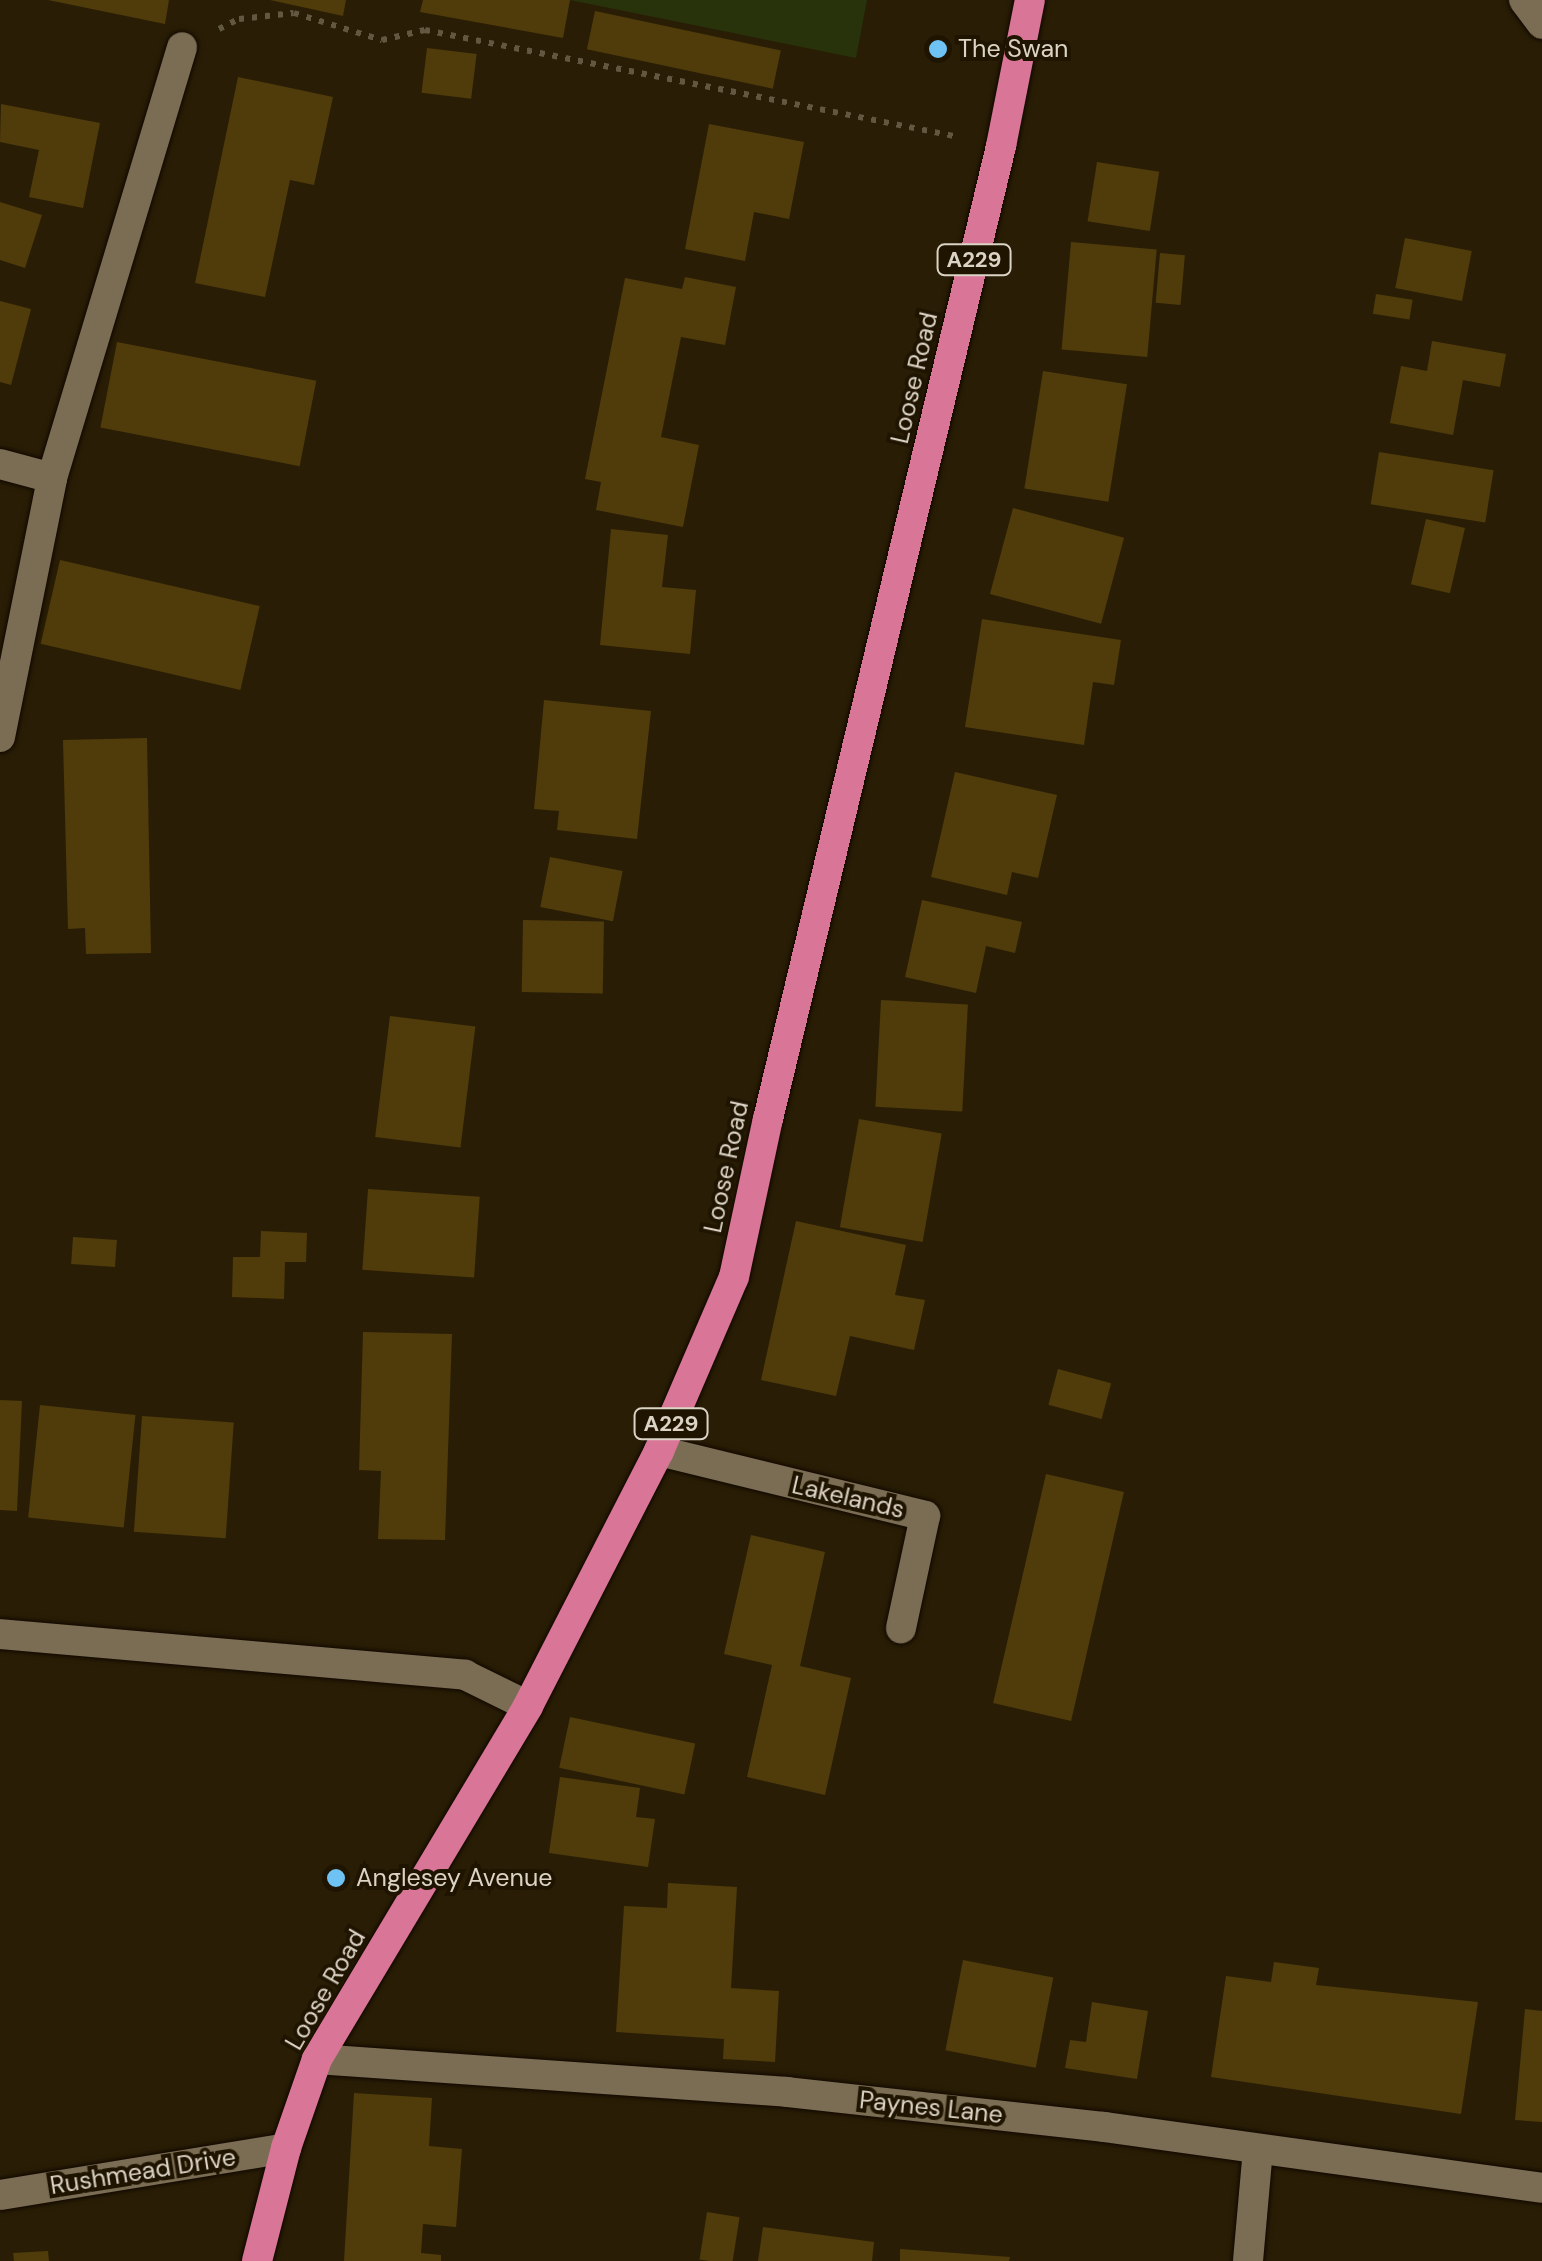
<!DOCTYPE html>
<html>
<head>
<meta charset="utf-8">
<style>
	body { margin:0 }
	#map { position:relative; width:1542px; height:2261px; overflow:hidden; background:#291e05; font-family:"DM Sans",sans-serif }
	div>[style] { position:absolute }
	.green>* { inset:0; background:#28320b }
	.building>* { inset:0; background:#503b0b; transform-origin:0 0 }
	.path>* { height:6px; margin-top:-3px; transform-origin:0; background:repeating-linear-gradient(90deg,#625842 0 5px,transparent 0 13px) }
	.roads { filter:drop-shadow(0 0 2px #110700) drop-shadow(0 0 2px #110700) }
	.minor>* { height:30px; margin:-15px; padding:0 15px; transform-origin:15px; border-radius:15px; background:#7a6d53 }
	.highway>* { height:30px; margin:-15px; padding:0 15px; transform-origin:15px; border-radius:15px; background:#d97596 }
	.dots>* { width:28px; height:28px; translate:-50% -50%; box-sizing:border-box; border:5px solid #1f1400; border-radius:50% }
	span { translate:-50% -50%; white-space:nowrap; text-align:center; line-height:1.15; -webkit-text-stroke:8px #1f1400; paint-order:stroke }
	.shield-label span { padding:2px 8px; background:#1f1400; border:2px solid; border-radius:8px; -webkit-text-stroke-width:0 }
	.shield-label { font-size:22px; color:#dbd3c5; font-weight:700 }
	.poi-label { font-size:25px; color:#dbd3c5 }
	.left { translate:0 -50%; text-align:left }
	.street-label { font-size:25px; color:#dbd3c5 }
</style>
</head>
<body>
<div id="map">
	<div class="green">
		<i style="clip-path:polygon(570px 0,867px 0,856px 58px)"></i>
	</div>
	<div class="building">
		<i style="clip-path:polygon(48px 0,169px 0,165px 24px)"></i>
		<i style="clip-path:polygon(270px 0,346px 0,343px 16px)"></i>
		<i style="clip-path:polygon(423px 0,570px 0,563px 38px,420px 12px)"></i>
		<i style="left:595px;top:11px;width:190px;height:39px;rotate:12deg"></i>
		<i style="left:427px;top:48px;width:50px;height:45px;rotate:7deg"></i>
		<i style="clip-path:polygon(238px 77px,333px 97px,314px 185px,290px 180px,265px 297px,195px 283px)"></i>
		<i style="clip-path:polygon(1px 104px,100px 123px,83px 208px,29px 197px,39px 150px,0 142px)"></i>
		<i style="clip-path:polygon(709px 124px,804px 142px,789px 219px,754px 212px,745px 261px,685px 249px)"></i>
		<i style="left:1097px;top:162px;width:63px;height:60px;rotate:9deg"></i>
		<i style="clip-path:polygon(0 202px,42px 215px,25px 268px,0 260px)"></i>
		<i style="left:1405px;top:238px;width:68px;height:51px;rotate:11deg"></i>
		<i style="left:1071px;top:242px;width:86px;height:108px;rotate:5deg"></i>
		<i style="left:1160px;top:253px;width:25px;height:50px;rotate:5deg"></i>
		<i style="clip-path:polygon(685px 277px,736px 287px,725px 345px,681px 337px,661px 437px,699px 445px,683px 527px,596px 510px,601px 482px,585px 479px,625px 278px,682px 289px)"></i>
		<i style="left:1376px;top:294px;width:37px;height:20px;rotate:9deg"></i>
		<i style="clip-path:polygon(0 301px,31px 309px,11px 385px,0 382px)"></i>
		<i style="clip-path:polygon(1432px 341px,1506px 354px,1500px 387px,1463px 380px,1453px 435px,1390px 423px,1401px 366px,1427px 371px)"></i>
		<i style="left:117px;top:342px;width:203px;height:87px;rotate:11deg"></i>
		<i style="left:1043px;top:371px;width:85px;height:119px;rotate:9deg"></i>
		<i style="left:1379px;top:452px;width:116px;height:53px;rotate:9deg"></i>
		<i style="left:1013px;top:508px;width:115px;height:89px;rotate:15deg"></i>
		<i style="left:1426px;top:519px;width:40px;height:67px;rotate:13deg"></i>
		<i style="clip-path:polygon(611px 529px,668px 535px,662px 587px,696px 590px,690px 654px,600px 645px)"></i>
		<i style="left:60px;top:560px;width:205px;height:86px;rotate:13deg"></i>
		<i style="clip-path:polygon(982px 619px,1121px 640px,1114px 685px,1093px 682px,1084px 745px,965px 727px)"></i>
		<i style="clip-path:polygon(544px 700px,651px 711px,637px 839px,557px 830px,559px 811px,534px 809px)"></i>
		<i style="clip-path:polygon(147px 738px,151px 953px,86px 954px,85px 928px,68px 929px,63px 740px)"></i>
		<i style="clip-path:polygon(955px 772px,1057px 795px,1038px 878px,1012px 872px,1007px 895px,931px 877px)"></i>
		<i style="left:550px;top:857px;width:74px;height:51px;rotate:11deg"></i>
		<i style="clip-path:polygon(922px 900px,1022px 922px,1015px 953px,986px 946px,976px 993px,905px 977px)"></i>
		<i style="left:523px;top:920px;width:81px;height:72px;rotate:1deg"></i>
		<i style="left:881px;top:1000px;width:87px;height:107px;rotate:3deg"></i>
		<i style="left:390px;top:1016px;width:86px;height:122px;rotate:7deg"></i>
		<i style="left:859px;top:1119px;width:84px;height:110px;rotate:10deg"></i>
		<i style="left:368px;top:1189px;width:112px;height:81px;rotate:4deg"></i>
		<i style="clip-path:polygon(796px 1221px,906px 1245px,895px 1295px,925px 1300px,914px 1350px,850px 1336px,836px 1396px,761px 1380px)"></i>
		<i style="clip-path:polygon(261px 1231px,307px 1233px,306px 1262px,285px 1262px,284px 1299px,232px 1297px,233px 1257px,260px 1257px)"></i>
		<i style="left:73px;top:1237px;width:44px;height:27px;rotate:4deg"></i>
		<i style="clip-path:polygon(363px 1332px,452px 1334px,445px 1540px,378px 1539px,381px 1471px,359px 1470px)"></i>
		<i style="left:1058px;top:1369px;width:55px;height:37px;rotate:15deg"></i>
		<i style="clip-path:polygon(0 1400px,22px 1401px,17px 1511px,0 1510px)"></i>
		<i style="left:40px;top:1405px;width:96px;height:113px;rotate:6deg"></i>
		<i style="left:142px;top:1416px;width:92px;height:116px;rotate:4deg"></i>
		<i style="left:1046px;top:1474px;width:80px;height:235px;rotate:13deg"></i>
		<i style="clip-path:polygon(751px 1535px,825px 1552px,800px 1666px,851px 1678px,825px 1795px,747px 1777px,772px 1665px,724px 1654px)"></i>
		<i style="left:570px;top:1717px;width:128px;height:52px;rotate:12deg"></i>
		<i style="clip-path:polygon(560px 1777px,640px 1788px,636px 1817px,655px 1819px,648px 1867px,549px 1853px)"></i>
		<i style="clip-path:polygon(668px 1883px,737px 1887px,731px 1988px,779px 1991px,775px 2062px,723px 2059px,724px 2039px,616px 2032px,624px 1906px,667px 1908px)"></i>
		<i style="left:963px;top:1960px;width:92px;height:92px;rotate:11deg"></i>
		<i style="clip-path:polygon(1274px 1962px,1319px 1968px,1316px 1985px,1478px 2002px,1461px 2114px,1211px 2077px,1226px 1976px,1271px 1982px)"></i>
		<i style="clip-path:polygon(1092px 2002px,1148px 2011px,1137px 2079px,1065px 2068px,1070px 2040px,1086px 2042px)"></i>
		<i style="clip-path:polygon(1525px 2009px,1542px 2011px,1542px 2122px,1515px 2120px)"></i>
		<i style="clip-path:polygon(354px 2093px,432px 2098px,429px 2146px,462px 2149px,456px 2227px,423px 2224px,421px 2253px,441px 2255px,441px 2261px,344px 2261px)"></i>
		<i style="left:707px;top:2212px;width:33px;height:48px;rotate:9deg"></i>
		<i style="clip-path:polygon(763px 2227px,874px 2242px,872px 2261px,758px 2261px)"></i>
		<i style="clip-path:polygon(900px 2249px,1010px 2257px,1009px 2261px,900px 2261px)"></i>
		<i style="clip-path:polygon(48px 2251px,49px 2261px,14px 2261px,13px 2253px)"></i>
	</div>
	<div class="path">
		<i style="left:219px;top:29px;width:22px;rotate:-27deg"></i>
		<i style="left:239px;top:19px;width:55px;rotate:-6.2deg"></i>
		<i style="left:294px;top:13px;width:92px;rotate:17.1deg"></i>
		<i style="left:382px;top:40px;width:44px;rotate:-13.1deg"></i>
		<i style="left:425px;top:30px;width:545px;rotate:11.33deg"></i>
	</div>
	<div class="roads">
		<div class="minor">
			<i style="left:1524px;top:0;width:30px;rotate:53deg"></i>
			<i style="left:0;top:464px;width:54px;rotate:15.1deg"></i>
			<i style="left:0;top:737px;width:264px;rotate:-78.6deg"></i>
			<i style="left:52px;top:478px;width:450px;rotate:-73.2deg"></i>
			<i style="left:659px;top:1451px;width:274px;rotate:13.7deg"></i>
			<i style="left:925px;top:1516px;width:115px;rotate:102.1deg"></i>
			<i style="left:0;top:1634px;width:467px;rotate:5deg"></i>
			<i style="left:465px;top:1675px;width:70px;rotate:26.2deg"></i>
			<i style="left:317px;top:2059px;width:471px;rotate:4deg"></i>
			<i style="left:787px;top:2092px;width:319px;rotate:6.3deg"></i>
			<i style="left:1104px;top:2127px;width:442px;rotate:7.9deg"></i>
			<i style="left:0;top:2195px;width:290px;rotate:-9.3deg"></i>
			<i style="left:1248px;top:2261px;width:111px;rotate:-84.9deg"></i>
		</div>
		<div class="highway">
			<i style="left:257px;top:2261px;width:117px;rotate:-75.6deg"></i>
			<i style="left:286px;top:2148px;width:94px;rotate:-70.8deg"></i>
			<i style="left:317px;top:2059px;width:411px;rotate:-59.1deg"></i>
			<i style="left:528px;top:1706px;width:287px;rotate:-62.8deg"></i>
			<i style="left:659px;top:1451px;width:189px;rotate:-66.7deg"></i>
			<i style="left:734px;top:1277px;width:162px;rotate:-77.9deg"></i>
			<i style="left:768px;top:1119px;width:1001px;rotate:-76.53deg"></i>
			<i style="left:1001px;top:146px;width:149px;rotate:-78.8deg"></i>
		</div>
	</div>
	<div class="dots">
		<i style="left:938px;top:49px;background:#6fc2f4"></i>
		<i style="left:336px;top:1878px;background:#6fc2f4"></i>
	</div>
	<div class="shield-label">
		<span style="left:974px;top:260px">A229</span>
		<span style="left:671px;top:1424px">A229</span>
	</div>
	<div class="poi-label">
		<span class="left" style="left:958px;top:49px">The Swan</span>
		<span class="left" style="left:356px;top:1878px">Anglesey Avenue</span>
	</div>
	<div class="street-label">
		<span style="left:915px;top:378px;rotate:-77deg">Loose Road</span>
		<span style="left:727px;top:1167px;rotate:-78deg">Loose Road</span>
		<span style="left:848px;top:1498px;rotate:13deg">Lakelands</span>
		<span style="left:326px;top:1990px;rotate:-60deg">Loose Road</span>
		<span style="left:931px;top:2108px;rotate:6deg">Paynes Lane</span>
		<span style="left:143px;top:2172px;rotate:-9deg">Rushmead Drive</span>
	</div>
</div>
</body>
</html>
